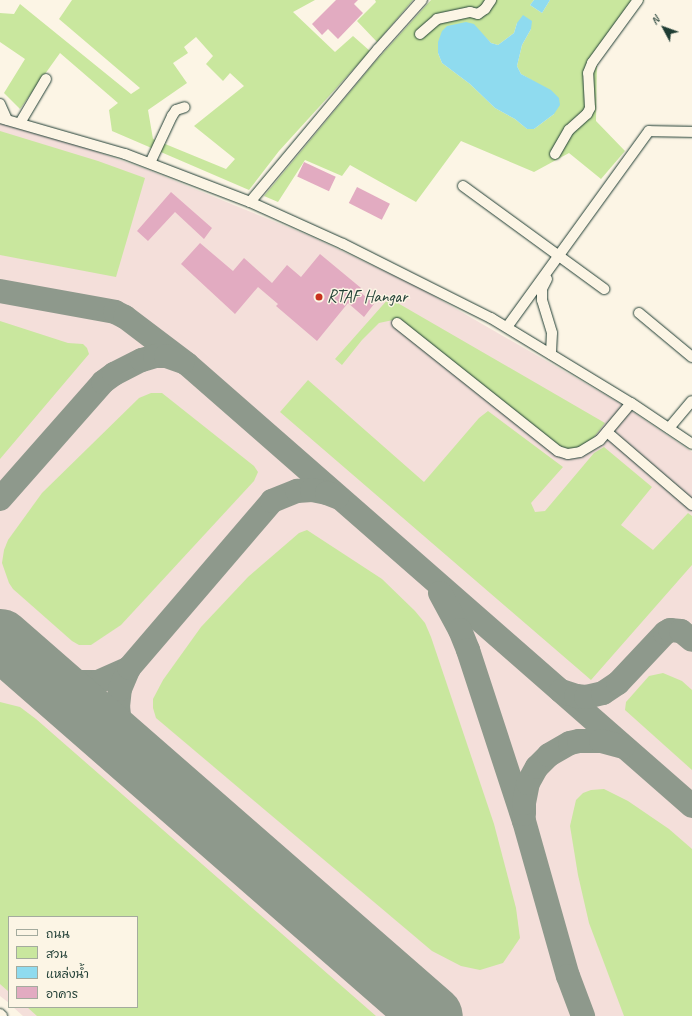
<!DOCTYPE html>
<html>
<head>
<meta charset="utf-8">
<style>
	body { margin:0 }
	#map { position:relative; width:692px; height:1016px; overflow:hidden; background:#fcf5e5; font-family:Caveat,"Playpen Sans Thai",sans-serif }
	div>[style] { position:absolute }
	.built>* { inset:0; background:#f4dfda }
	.green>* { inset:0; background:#c9e79e }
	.water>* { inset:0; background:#8fdbef }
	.taxiway>* { height:24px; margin:-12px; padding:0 12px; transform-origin:12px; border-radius:12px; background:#8e998c }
	.runway>* { height:61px; margin:-30.5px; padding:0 30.5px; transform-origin:30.5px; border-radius:30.5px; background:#8e998c }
	.building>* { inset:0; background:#e2abc1; transform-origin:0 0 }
	.roads { filter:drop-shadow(0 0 1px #1f3d34) drop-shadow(0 0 1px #1f3d34) }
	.minor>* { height:10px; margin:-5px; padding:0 5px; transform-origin:5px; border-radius:5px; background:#fcf5e5 }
	.dots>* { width:11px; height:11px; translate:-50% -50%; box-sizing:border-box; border:2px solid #fcf5e5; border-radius:50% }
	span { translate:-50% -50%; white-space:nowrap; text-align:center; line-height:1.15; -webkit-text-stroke:3px #fcf5e5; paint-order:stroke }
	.poi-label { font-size:17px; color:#1f3d34 }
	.left { translate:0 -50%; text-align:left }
	.legend { position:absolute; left:8px; top:916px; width:130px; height:92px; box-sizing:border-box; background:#fcf5e5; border:1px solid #a4ab9e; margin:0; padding:5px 7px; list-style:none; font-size:12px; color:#1f3d34 }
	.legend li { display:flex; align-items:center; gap:8px; height:20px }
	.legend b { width:20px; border:1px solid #a4ab9e }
	.north { position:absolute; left:644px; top:8px; width:40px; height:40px; -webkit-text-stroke:3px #fcf5e5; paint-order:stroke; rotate:311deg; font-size:11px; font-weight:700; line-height:16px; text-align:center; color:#1f3d34 }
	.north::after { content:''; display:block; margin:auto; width:14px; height:18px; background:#1f3d34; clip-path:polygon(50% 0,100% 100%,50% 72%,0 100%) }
</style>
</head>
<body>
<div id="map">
	<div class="built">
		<i style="clip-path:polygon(0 123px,89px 149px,148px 170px,312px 237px,418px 287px,621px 404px,692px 452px,692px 1016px,23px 1016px,13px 1007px,137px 1007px,137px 917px,9px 917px,9px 1003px,0 996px)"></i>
	</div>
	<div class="green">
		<i style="clip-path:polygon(evenodd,72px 0,315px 0,293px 12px,335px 52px,353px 36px,370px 51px,279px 151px,249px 190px,112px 131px,109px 110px,118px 103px,60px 53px,20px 109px,4px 93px,25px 59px,0 42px,0 13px,14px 14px,20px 4px,131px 94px,140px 88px,59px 19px,72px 0,196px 37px,213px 56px,206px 64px,223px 81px,230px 73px,244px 86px,194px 126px,235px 159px,226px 169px,153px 139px,148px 110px,187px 83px,173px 63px,188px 53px,184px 47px,196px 37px)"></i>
		<i style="clip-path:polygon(375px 0,413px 0,377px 42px,357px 21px,376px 2px)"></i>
		<i style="clip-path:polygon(evenodd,431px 0,534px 0,530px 5px,542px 13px,550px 0,644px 0,597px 60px,596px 121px,625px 151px,601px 179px,569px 153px,534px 172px,461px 141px,416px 202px,350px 165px,342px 176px,305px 160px,278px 202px,264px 196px,374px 63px,431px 0,517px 23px,531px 29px,522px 45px,517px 66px,521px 74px,533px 81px,554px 114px,534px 129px,527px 129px,515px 119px,495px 108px,470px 84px,442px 63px,438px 53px,484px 36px,491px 43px,498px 45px,514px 33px,517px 23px)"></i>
		<i style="clip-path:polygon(0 131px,98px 161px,145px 178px,116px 277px,0 255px)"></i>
		<i style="clip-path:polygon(389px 298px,605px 423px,588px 445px,564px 452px,393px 320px,379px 323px,362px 340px,342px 365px,335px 359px)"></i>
		<i style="clip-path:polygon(0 321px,68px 343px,83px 344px,87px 348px,89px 354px,0 459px)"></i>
		<i style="clip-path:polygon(308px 380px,424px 482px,479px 418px,488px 411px,563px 467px,531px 503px,535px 512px,545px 511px,594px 453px,604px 447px,652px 487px,621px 525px,653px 550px,688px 513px,692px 516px,692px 565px,591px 680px,280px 412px)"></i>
		<i style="clip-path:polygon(151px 393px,162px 393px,254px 466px,258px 472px,254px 481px,121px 625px,91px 645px,79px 645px,72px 641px,13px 589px,9px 583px,2px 563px,4px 550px,8px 540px,42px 493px,139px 398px)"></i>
		<i style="clip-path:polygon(307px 530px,382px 579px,415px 611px,425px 623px,431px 637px,494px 824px,516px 908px,520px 938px,503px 963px,480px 970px,461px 966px,432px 951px,156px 718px,153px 708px,153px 699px,163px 680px,201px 627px,248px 577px,299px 533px)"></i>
		<i style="clip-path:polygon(663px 673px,682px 681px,692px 690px,692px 770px,625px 710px,626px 702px,649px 676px)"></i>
		<i style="clip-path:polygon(0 702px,20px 707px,36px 719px,376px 1016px,37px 1016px,27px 1007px,137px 1007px,137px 917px,9px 917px,9px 992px,0 984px)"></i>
		<i style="clip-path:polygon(604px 789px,628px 801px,669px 829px,692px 849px,692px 1016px,624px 1016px,589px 923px,578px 875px,570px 826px,576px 800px,583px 793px,591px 790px)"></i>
	</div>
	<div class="water">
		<i style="clip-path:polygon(534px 0,550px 0,542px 13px,530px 5px)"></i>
		<i style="clip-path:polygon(523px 15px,532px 21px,531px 29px,522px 45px,517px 66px,521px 74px,551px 90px,559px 98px,560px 105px,554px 114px,534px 129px,527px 129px,515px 119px,495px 108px,470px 84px,442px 63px,438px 53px,438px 42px,442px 31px,447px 26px,466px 22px,474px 24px,491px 43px,498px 45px,514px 33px,517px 23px)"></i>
	</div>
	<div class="taxiway">
		<i style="left:0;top:291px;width:117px;rotate:10.3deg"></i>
		<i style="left:115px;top:312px;width:11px;rotate:27deg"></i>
		<i style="left:125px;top:317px;width:78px;rotate:37.2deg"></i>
		<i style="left:187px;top:364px;width:671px;rotate:41.19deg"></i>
		<i style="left:0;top:499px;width:156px;rotate:-48.6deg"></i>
		<i style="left:103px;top:382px;width:14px;rotate:-36deg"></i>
		<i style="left:114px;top:374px;width:31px;rotate:-27deg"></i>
		<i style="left:142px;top:360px;width:14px;rotate:-17deg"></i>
		<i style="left:155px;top:356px;width:11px"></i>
		<i style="left:166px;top:356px;width:18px;rotate:19deg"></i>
		<i style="left:440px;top:593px;width:42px;rotate:61.6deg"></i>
		<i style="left:460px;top:630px;width:22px;rotate:68deg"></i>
		<i style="left:468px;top:650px;width:180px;rotate:71.9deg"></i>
		<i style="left:524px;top:821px;width:161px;rotate:74.2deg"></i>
		<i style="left:568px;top:976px;width:43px;rotate:69.4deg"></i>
		<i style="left:27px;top:662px;width:34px;rotate:27deg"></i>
		<i style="left:57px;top:677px;width:22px;rotate:13deg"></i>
		<i style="left:78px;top:682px;width:20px"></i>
		<i style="left:98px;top:682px;width:34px;rotate:-24deg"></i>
		<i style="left:561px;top:691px;width:16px;rotate:18deg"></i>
		<i style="left:576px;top:696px;width:10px;rotate:6deg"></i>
		<i style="left:586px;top:697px;width:17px;rotate:-13deg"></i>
		<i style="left:603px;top:693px;width:18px;rotate:-34deg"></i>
		<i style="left:618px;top:683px;width:69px;rotate:-46.8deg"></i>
		<i style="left:665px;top:633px;width:6px;rotate:-31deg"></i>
		<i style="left:670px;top:630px;width:11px;rotate:5deg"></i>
		<i style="left:681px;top:631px;width:14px;rotate:39deg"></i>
		<i style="left:149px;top:769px;width:33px;rotate:-129deg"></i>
		<i style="left:128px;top:743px;width:20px;rotate:-114deg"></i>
		<i style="left:120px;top:725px;width:18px;rotate:-96deg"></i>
		<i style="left:118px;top:707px;width:18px;rotate:-84deg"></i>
		<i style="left:120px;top:689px;width:23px;rotate:-67deg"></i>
		<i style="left:129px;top:668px;width:220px;rotate:-49.4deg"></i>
		<i style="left:272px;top:501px;width:27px;rotate:-22deg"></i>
		<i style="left:297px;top:491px;width:15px;rotate:-4deg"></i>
		<i style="left:312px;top:490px;width:15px;rotate:11deg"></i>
		<i style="left:327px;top:493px;width:11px;rotate:22deg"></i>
		<i style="left:524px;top:814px;width:11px;rotate:-90deg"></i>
		<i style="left:524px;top:803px;width:20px;rotate:-79deg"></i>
		<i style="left:528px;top:783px;width:18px;rotate:-61deg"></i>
		<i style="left:537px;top:767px;width:17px;rotate:-45deg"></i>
		<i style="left:549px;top:755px;width:24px;rotate:-30deg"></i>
		<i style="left:570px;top:743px;width:9px;rotate:-13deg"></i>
		<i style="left:579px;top:741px;width:22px"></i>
		<i style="left:601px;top:741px;width:23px;rotate:15deg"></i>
	</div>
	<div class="runway">
		<i style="left:0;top:639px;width:573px;rotate:41.11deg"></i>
	</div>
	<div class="building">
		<i style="clip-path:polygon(336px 0,358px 0,354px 4px,363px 13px,338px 39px,328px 29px,322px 35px,312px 24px)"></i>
		<i style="left:304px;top:162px;width:35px;height:16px;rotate:25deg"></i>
		<i style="left:357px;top:187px;width:37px;height:18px;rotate:27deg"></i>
		<i style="clip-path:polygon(171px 192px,212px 228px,204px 239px,175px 212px,148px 241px,137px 231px)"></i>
		<i style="clip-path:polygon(200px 243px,233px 271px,244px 258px,272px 283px,287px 265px,301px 277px,320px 254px,361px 288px,359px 291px,374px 304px,364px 317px,348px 303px,317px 341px,276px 306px,278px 304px,258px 287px,235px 314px,181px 264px)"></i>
	</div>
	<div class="roads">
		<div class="minor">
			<i style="left:420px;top:34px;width:23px;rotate:-41deg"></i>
			<i style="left:437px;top:19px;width:34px;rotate:-12deg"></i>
			<i style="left:470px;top:12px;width:8px;rotate:14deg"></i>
			<i style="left:478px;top:14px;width:9px;rotate:-36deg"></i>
			<i style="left:485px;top:9px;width:11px;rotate:-56deg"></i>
			<i style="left:0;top:104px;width:17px;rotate:66deg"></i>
			<i style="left:0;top:118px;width:130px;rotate:16.1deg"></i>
			<i style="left:125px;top:154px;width:134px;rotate:21deg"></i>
			<i style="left:250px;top:202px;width:102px;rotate:24.3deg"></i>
			<i style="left:343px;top:244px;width:165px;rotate:26.6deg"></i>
			<i style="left:491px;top:318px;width:164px;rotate:31.3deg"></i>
			<i style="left:631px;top:403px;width:73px;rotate:33.9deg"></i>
			<i style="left:20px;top:123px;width:51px;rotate:-59.4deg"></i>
			<i style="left:555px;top:154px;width:28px;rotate:-60deg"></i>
			<i style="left:569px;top:130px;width:24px;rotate:-42deg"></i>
			<i style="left:587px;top:114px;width:7px;rotate:-63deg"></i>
			<i style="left:590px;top:108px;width:35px;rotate:-93deg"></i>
			<i style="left:588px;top:73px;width:11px;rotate:-68deg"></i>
			<i style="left:592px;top:63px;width:78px;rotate:-53.9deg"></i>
			<i style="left:150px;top:163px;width:52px;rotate:-64.9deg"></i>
			<i style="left:172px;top:116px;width:7px;rotate:-56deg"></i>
			<i style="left:176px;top:110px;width:9px;rotate:-18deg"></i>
			<i style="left:463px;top:186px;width:175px;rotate:36.1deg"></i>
			<i style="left:250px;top:202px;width:199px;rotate:-50.1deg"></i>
			<i style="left:378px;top:49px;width:66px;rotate:-48.1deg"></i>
			<i style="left:547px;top:279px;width:11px;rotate:117deg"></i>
			<i style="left:542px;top:289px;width:11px;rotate:90deg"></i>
			<i style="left:542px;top:300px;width:34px;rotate:73deg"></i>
			<i style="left:552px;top:333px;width:21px;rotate:93deg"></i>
			<i style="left:639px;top:313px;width:69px;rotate:39.7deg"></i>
			<i style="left:397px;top:323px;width:206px;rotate:38.5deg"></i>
			<i style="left:558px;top:451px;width:10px;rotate:17deg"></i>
			<i style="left:568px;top:454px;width:12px;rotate:-9deg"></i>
			<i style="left:580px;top:452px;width:23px;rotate:-31deg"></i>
			<i style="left:600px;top:440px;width:48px;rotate:-50deg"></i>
			<i style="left:507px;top:327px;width:242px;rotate:-54.1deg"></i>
			<i style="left:649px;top:131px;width:43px;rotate:1.3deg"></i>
			<i style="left:669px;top:428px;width:35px;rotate:-50deg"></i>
			<i style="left:607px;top:432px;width:112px;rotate:40.7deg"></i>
			<i style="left:0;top:1014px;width:3px;rotate:45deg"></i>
		</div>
	</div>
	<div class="dots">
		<i style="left:319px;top:297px;background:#c8321e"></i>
	</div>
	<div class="poi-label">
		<span class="left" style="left:327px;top:297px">RTAF Hangar</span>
	</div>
	<ul class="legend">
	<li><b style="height:5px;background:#fcf5e5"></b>ถนน</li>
	<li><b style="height:11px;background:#c9e79e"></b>สวน</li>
	<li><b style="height:11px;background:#8fdbef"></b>แหล่งน้ำ</li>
	<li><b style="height:11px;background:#e2abc1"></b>อาคาร</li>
	</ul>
	<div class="north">N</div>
</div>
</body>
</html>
